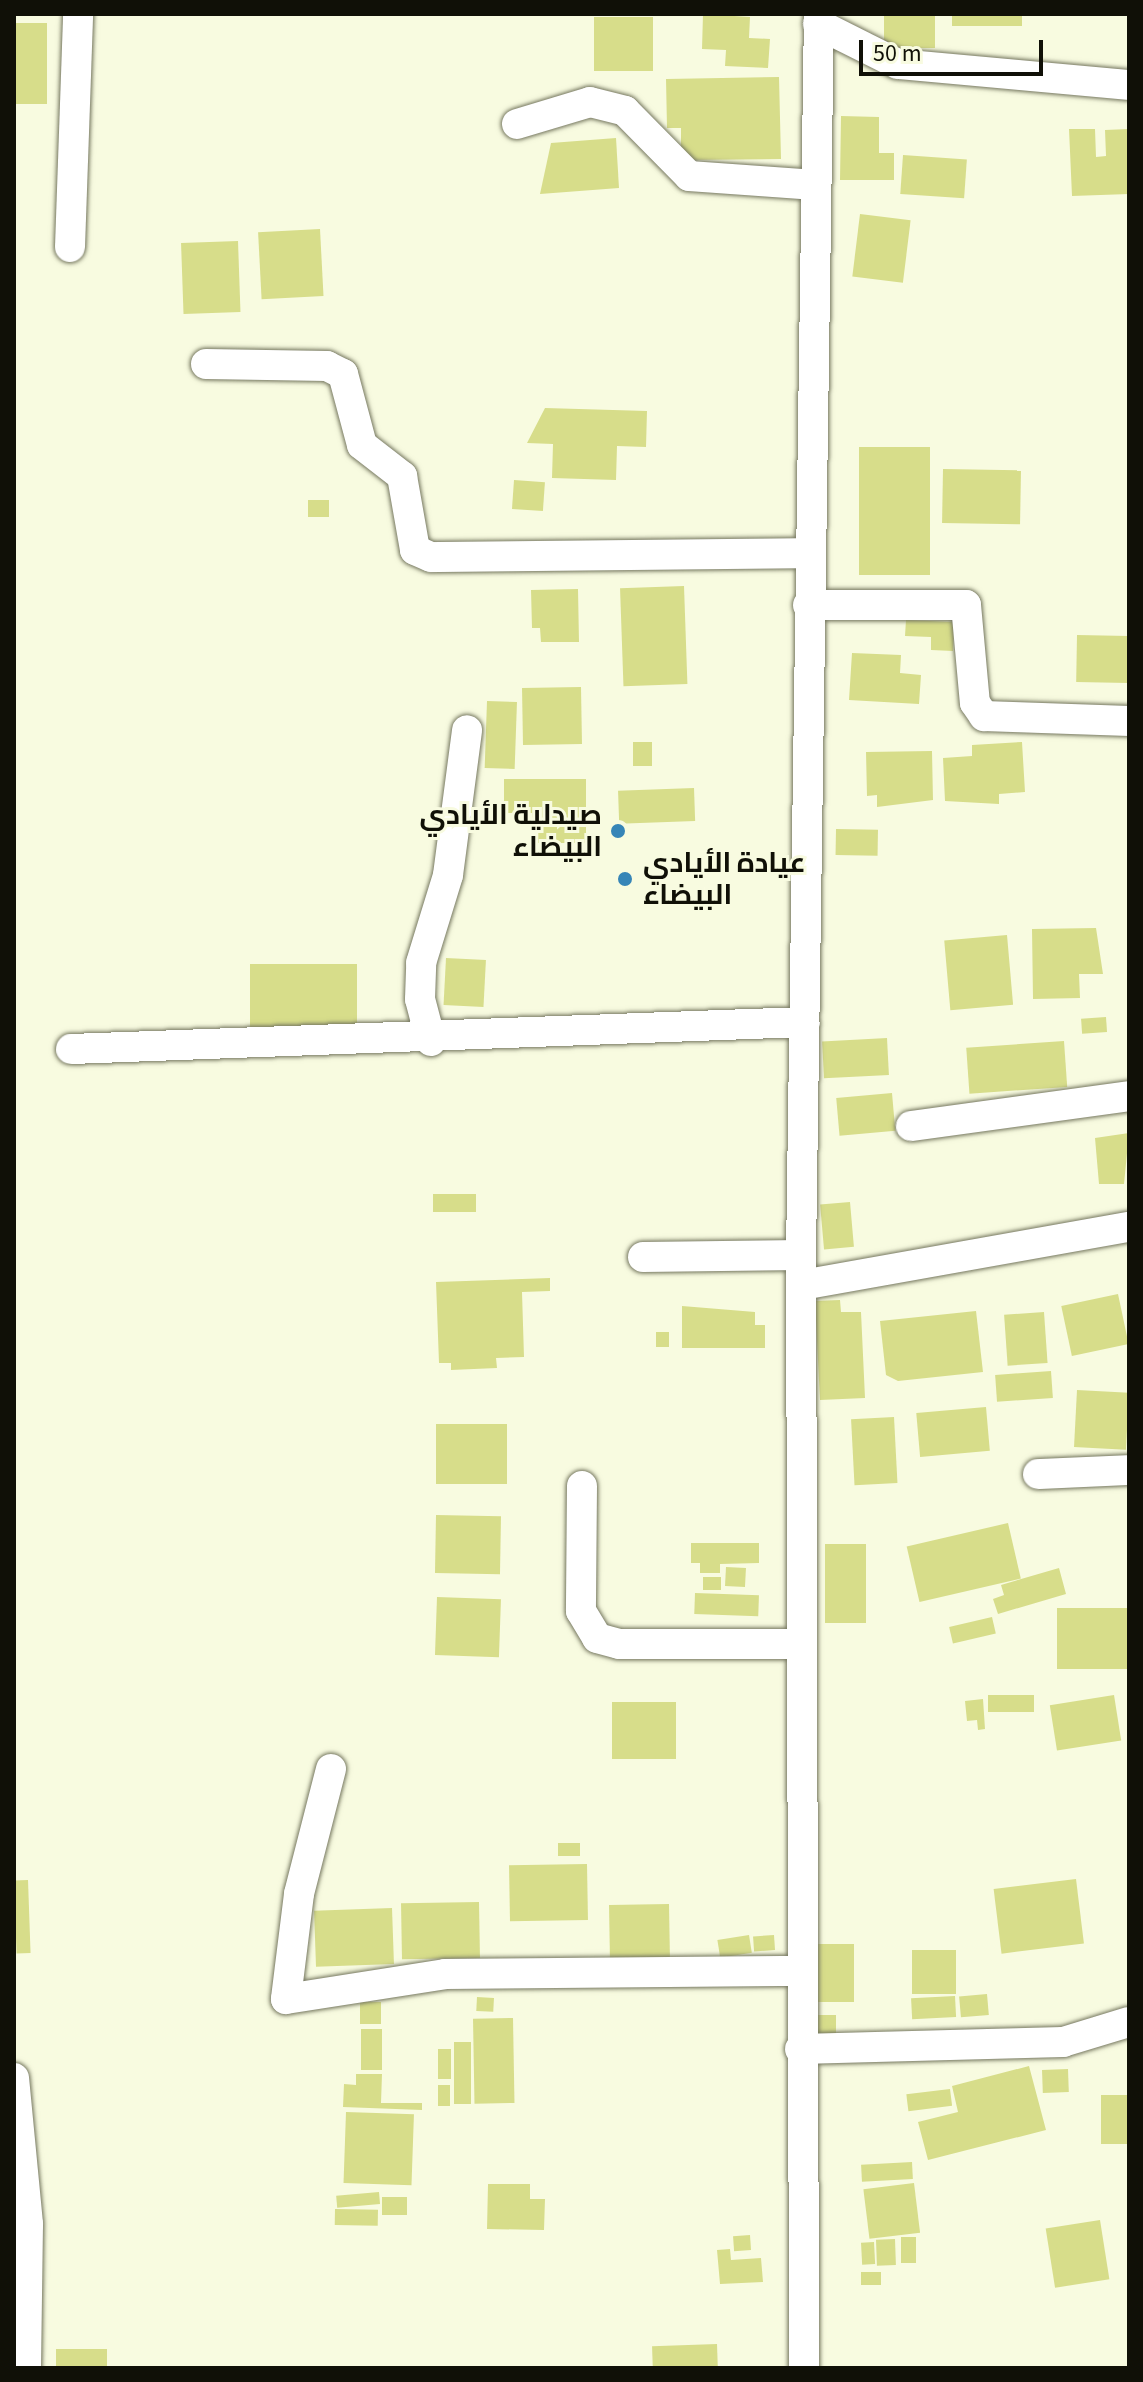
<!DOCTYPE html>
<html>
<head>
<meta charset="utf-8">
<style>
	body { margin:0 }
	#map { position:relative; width:1143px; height:2382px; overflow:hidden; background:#f8fbe0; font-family:"Source Sans 3",Cairo,sans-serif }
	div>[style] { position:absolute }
	.building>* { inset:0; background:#d7dd8a; transform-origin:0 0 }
	.roads { filter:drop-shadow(0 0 2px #767860) drop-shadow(0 0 2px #767860) }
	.minor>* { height:30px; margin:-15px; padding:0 15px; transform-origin:15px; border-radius:15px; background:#fff }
	.dots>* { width:22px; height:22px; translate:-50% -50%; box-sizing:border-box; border:4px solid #f8fbe0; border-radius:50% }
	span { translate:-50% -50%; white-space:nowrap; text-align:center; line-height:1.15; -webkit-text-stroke:6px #f8fbe0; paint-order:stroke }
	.poi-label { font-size:28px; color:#101007; font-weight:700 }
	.right { translate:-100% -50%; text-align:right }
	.left { translate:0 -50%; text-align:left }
	.frame { position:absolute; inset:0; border:16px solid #101007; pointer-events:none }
	.scale { position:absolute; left:859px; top:40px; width:184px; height:36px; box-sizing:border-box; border:4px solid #101007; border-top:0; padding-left:10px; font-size:24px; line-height:28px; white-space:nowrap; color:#101007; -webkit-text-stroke:6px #f8fbe0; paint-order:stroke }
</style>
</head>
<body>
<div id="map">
	<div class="building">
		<i style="clip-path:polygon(703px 14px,750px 17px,749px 38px,770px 39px,768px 68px,725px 66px,726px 50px,702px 49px)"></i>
		<i style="left:884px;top:14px;width:51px;height:34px"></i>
		<i style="left:952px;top:14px;width:70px;height:12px"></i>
		<i style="left:594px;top:17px;width:59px;height:54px"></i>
		<i style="left:14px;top:23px;width:33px;height:81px"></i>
		<i style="clip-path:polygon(779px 77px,781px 159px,681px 160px,681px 128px,667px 128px,666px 79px)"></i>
		<i style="clip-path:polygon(841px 116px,879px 117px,879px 153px,894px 153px,894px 180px,840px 180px)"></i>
		<i style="clip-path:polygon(1069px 129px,1095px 129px,1096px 157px,1106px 156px,1105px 130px,1129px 129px,1129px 194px,1072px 196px)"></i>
		<i style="clip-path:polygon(616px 138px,619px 188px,540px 194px,551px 143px)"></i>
		<i style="left:903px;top:155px;width:64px;height:39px;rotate:4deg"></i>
		<i style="left:860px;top:214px;width:51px;height:63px;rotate:7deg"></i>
		<i style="left:320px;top:229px;width:67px;height:62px;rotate:87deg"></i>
		<i style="left:238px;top:241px;width:71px;height:57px;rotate:88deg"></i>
		<i style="clip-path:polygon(545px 408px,647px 411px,646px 447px,617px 446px,616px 480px,552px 478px,553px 444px,527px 443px)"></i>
		<i style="left:859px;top:447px;width:71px;height:128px"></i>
		<i style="left:943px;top:469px;width:78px;height:54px;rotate:1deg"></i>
		<i style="left:514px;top:480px;width:31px;height:29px;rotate:4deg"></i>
		<i style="left:308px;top:500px;width:21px;height:17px"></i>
		<i style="left:684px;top:586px;width:98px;height:64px;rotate:88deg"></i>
		<i style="clip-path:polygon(578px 589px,579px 642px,541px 642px,540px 628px,532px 628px,531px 590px)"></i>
		<i style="clip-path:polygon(906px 620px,954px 622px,953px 651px,931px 650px,931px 637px,905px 636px)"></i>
		<i style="left:1077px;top:635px;width:52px;height:47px;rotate:1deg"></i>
		<i style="clip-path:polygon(852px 653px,901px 655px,900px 673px,921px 675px,919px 704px,849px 700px)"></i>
		<i style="left:581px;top:687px;width:57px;height:59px;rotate:89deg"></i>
		<i style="left:487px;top:701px;width:30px;height:67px;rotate:2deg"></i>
		<i style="left:633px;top:742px;width:19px;height:24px"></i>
		<i style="clip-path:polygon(1022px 742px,1025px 792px,999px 794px,999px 804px,945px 801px,943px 758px,972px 756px,972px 745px)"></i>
		<i style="clip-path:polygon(932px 751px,933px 800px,877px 807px,877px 795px,867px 796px,866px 752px)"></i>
		<i style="clip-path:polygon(504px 779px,586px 779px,586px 843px,532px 843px,532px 813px,504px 813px)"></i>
		<i style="left:694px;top:788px;width:33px;height:76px;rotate:88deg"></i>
		<i style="left:836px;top:829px;width:42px;height:26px;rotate:1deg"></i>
		<i style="clip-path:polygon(1096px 928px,1103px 974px,1079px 974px,1080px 998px,1033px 999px,1032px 929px)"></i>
		<i style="left:1007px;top:935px;width:70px;height:63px;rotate:85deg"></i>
		<i style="left:446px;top:958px;width:40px;height:47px;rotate:3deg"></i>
		<i style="left:357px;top:964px;width:65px;height:107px;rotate:90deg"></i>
		<i style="left:1106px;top:1017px;width:15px;height:25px;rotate:86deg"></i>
		<i style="left:887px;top:1038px;width:37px;height:65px;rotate:87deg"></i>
		<i style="left:1064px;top:1041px;width:46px;height:98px;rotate:86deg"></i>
		<i style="left:892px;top:1093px;width:38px;height:56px;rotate:85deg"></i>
		<i style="clip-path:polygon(1129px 1133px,1124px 1184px,1099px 1184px,1095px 1138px)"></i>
		<i style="left:476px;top:1194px;width:18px;height:43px;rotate:90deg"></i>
		<i style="left:850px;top:1202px;width:45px;height:30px;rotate:85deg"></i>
		<i style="clip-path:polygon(550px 1278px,550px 1291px,522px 1292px,524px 1357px,496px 1358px,497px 1368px,451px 1370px,451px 1363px,439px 1363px,436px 1282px)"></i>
		<i style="left:1118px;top:1294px;width:51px;height:58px;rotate:78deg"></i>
		<i style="clip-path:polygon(840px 1300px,841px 1312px,861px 1312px,865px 1398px,820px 1400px,815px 1301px)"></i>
		<i style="clip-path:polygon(682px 1306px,755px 1312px,755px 1325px,765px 1325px,765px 1348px,682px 1348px)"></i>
		<i style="clip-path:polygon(976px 1311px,983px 1372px,898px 1381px,886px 1375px,880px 1321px)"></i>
		<i style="left:1044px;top:1312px;width:51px;height:40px;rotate:86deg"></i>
		<i style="left:656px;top:1332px;width:13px;height:15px"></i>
		<i style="left:1051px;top:1371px;width:27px;height:56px;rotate:86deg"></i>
		<i style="left:1077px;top:1390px;width:52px;height:57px;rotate:3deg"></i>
		<i style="left:986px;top:1407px;width:44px;height:70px;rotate:85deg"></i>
		<i style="left:894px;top:1417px;width:66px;height:43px;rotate:87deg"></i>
		<i style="left:436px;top:1424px;width:71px;height:60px"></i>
		<i style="left:436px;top:1515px;width:65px;height:58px;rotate:1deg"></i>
		<i style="left:1008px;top:1523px;width:57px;height:104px;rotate:77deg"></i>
		<i style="clip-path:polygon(691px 1543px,759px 1543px,759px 1563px,720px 1564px,720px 1573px,700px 1573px,700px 1563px,691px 1563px)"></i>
		<i style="left:825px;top:1544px;width:41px;height:79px"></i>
		<i style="left:726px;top:1567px;width:20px;height:19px;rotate:3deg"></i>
		<i style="clip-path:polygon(1059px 1568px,1066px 1594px,998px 1614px,993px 1599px,1004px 1595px,1001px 1585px)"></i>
		<i style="left:703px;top:1577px;width:18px;height:13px"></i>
		<i style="left:695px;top:1593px;width:64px;height:21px;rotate:2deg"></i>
		<i style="left:437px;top:1597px;width:64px;height:58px;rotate:2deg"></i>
		<i style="left:1129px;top:1608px;width:61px;height:72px;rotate:90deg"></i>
		<i style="left:992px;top:1617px;width:17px;height:44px;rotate:77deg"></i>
		<i style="left:1034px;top:1695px;width:17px;height:46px;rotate:90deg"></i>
		<i style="left:1114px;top:1695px;width:46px;height:65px;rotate:81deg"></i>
		<i style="clip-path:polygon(983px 1699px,985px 1729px,978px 1730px,977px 1720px,967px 1721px,965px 1701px)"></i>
		<i style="left:612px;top:1702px;width:64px;height:57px"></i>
		<i style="left:558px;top:1843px;width:22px;height:13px"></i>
		<i style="left:587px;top:1864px;width:56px;height:78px;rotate:89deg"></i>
		<i style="left:1076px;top:1879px;width:65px;height:83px;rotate:83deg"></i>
		<i style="left:28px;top:1880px;width:73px;height:14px;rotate:88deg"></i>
		<i style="left:479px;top:1902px;width:56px;height:78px;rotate:89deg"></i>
		<i style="left:669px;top:1904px;width:54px;height:60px;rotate:89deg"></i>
		<i style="left:392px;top:1908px;width:56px;height:78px;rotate:88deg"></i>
		<i style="left:749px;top:1935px;width:18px;height:32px;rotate:81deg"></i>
		<i style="left:774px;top:1935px;width:15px;height:21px;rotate:86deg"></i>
		<i style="left:815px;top:1944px;width:39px;height:58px"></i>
		<i style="left:912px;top:1950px;width:44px;height:44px"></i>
		<i style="left:987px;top:1994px;width:21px;height:28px;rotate:85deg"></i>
		<i style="left:955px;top:1996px;width:21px;height:44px;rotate:87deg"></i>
		<i style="left:477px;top:1997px;width:17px;height:14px;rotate:3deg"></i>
		<i style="left:360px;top:2002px;width:21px;height:22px"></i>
		<i style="left:813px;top:2015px;width:23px;height:19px"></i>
		<i style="left:513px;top:2018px;width:85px;height:40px;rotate:89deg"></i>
		<i style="left:361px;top:2029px;width:21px;height:41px"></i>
		<i style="left:454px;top:2042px;width:17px;height:62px"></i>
		<i style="left:438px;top:2049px;width:13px;height:30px"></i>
		<i style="clip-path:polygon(1029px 2066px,1046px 2130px,928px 2160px,918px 2122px,958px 2112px,952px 2086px)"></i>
		<i style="left:1068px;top:2069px;width:23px;height:26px;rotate:88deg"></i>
		<i style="clip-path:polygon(356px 2074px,382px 2074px,381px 2103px,422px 2103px,422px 2110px,343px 2107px,344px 2084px,356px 2085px)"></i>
		<i style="left:438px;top:2085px;width:12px;height:21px"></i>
		<i style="left:950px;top:2089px;width:17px;height:44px;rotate:83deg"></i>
		<i style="left:1129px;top:2095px;width:49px;height:28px;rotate:90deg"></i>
		<i style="left:346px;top:2112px;width:68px;height:71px;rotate:2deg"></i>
		<i style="left:912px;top:2162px;width:17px;height:51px;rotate:87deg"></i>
		<i style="left:914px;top:2183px;width:50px;height:51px;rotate:83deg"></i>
		<i style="clip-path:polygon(488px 2184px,530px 2184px,530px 2199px,545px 2199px,544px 2230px,487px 2229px)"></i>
		<i style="left:379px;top:2192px;width:12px;height:43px;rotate:85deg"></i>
		<i style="left:382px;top:2197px;width:25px;height:18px"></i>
		<i style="left:335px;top:2209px;width:43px;height:16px;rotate:1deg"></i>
		<i style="left:1100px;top:2220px;width:60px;height:55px;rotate:81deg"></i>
		<i style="left:750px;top:2235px;width:15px;height:17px;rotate:86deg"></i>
		<i style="left:901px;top:2237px;width:15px;height:26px"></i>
		<i style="left:895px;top:2239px;width:26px;height:19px;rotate:88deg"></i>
		<i style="left:874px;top:2242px;width:22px;height:13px;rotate:87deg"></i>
		<i style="clip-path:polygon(730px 2249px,731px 2260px,761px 2258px,763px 2282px,720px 2284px,717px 2250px)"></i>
		<i style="left:881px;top:2272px;width:13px;height:20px;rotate:90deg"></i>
		<i style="left:717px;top:2344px;width:24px;height:65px;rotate:88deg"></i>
		<i style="left:56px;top:2349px;width:51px;height:19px"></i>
	</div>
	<div class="roads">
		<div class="minor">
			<i style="left:818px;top:24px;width:89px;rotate:26.6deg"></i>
			<i style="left:898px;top:64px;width:232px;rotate:5.2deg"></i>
			<i style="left:517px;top:124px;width:76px;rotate:-16.8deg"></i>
			<i style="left:590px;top:102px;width:36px;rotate:14deg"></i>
			<i style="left:625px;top:111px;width:91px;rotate:45.4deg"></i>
			<i style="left:689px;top:176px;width:127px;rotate:4.1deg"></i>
			<i style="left:70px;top:247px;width:233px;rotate:-88deg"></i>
			<i style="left:206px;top:364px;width:121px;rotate:0.9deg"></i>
			<i style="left:327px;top:366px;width:18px;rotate:27deg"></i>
			<i style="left:343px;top:374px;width:73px;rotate:75deg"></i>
			<i style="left:362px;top:445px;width:51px;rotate:37.8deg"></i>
			<i style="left:402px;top:476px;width:75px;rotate:80deg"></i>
			<i style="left:415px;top:550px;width:17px;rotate:24deg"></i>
			<i style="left:431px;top:557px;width:377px;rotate:-0.6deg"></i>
			<i style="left:808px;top:605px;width:158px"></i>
			<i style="left:966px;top:605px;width:98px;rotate:84.8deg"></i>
			<i style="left:975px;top:703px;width:16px;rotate:55deg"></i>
			<i style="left:984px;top:716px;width:145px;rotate:2deg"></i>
			<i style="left:431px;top:1041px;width:43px;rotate:-104.7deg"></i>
			<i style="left:420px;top:999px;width:36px;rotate:-88deg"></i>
			<i style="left:421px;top:963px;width:92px;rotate:-72.9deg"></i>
			<i style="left:448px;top:875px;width:146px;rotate:-82.5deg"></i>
			<i style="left:71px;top:1049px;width:734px;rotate:-2.11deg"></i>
			<i style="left:911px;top:1126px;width:220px;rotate:-7.8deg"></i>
			<i style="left:643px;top:1257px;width:158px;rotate:-0.7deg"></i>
			<i style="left:802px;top:1285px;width:332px;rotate:-10.1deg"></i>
			<i style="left:1038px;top:1474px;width:91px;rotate:-2.5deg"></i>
			<i style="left:582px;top:1486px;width:125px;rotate:90.5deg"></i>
			<i style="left:581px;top:1611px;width:31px;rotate:59deg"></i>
			<i style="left:597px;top:1638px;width:23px;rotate:15deg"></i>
			<i style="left:619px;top:1644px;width:181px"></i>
			<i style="left:331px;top:1769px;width:129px;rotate:104.4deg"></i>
			<i style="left:299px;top:1894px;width:106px;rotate:97.1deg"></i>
			<i style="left:286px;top:1999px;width:161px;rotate:-8.9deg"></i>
			<i style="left:445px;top:1974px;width:354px;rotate:-0.5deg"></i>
			<i style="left:800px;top:2049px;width:263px;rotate:-1.5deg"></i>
			<i style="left:1063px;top:2042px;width:69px;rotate:-16.9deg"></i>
			<i style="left:14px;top:2078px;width:147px;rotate:84.5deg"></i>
			<i style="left:28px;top:2224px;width:144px;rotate:90.8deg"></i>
			<i style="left:804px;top:2368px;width:1113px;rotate:-90.15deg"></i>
			<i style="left:801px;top:1255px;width:1241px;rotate:-89.17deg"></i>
		</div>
	</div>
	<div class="dots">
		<i style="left:618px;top:831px;background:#3685b7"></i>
		<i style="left:625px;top:879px;background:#3685b7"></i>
	</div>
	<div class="poi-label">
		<span class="right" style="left:602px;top:831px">صيدلية الأيادي<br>البيضاء</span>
		<span class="left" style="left:643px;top:879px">عيادة الأيادي<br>البيضاء</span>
	</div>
	<div class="frame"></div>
	<div class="scale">50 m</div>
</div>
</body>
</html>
